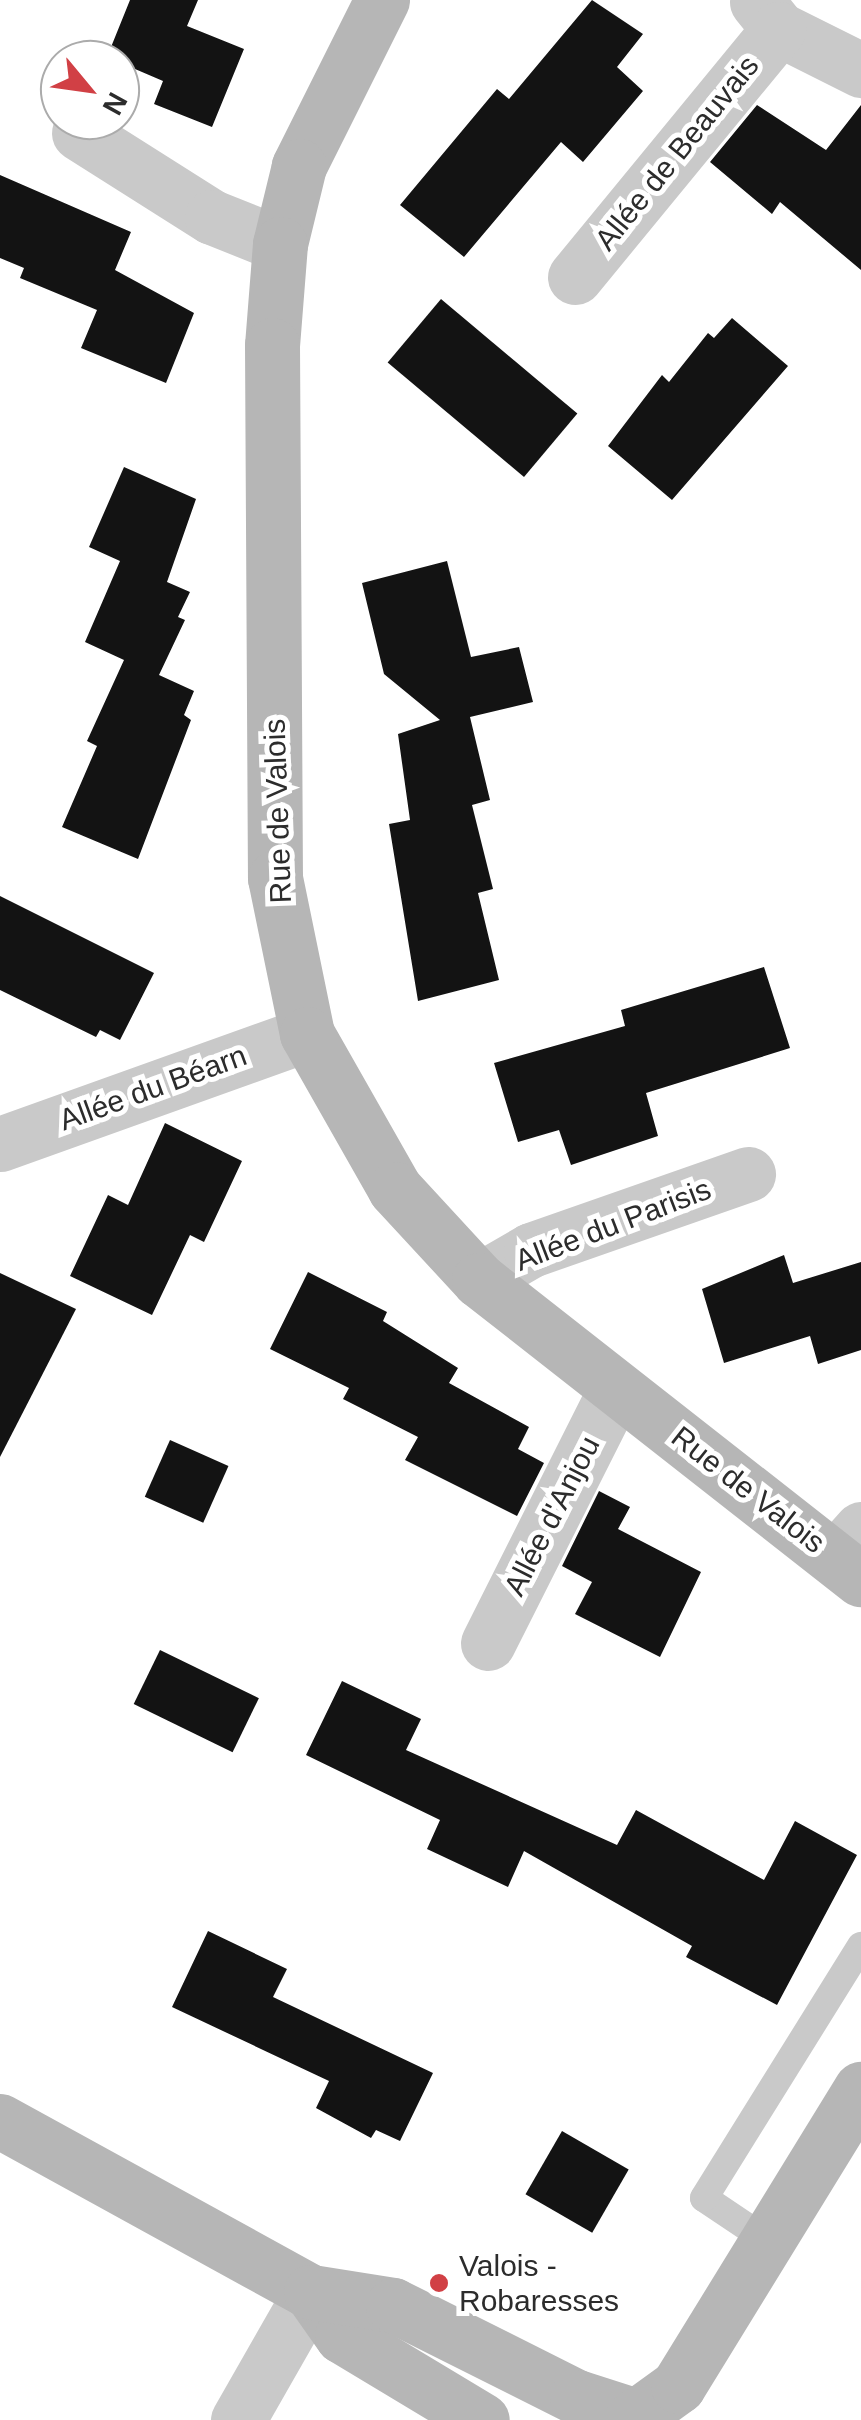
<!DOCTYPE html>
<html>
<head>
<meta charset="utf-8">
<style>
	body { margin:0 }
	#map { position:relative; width:861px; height:2420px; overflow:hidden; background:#fff; font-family:Helvetica,sans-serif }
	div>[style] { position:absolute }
	.building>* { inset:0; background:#131313; transform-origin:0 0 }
	.lane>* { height:28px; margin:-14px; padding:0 14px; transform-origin:14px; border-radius:14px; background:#c9c9c9 }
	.street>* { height:55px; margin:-27.5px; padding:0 27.5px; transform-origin:27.5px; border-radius:27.5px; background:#c9c9c9 }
	.secondary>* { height:55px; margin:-27.5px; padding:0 27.5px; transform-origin:27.5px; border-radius:27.5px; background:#b6b6b6 }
	.dots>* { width:28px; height:28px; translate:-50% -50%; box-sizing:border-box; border:5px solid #fff; border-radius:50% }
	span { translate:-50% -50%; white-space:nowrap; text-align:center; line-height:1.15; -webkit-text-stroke:10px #fff; paint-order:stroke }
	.street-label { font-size:30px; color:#2c2c2c }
	.poi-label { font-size:30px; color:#2c2c2c }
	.left { translate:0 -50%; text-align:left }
	.north { position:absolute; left:40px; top:40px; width:100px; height:100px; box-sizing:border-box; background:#fff; border:2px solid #ababab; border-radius:50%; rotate:119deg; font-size:28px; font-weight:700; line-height:40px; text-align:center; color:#2c2c2c }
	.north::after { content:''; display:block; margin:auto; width:35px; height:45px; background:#d14045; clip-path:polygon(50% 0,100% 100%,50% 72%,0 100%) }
</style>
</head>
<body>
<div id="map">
	<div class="building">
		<i style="clip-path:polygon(130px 0,198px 0,187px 26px,244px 49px,212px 127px,154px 104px,163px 81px,107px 57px)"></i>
		<i style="clip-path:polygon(592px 0,643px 34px,617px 67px,643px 91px,583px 162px,561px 142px,464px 257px,400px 205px,497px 89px,509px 99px)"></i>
		<i style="clip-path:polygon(757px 105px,826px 150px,861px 105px,861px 270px,780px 202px,772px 214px,710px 162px)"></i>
		<i style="clip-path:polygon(0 175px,131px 232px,115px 270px,194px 313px,166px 383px,81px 348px,97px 310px,20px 278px,24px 268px,0 258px)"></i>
		<i style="left:441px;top:299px;width:178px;height:83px;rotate:40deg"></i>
		<i style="clip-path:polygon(732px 318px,788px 366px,672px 500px,608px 446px,662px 375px,669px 382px,708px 333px,714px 338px)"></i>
		<i style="clip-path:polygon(124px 467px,196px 499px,167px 582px,190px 592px,178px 617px,185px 620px,159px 675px,194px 691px,184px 715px,191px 720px,138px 859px,62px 827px,97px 746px,87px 741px,124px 660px,85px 642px,120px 561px,89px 547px)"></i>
		<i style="clip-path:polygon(447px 561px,471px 657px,519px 647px,533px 702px,470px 717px,490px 800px,472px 805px,493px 889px,478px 893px,499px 980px,418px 1001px,389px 824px,410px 820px,398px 734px,440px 720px,384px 674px,362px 583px)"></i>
		<i style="clip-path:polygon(0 896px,154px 973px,120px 1040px,100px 1030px,96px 1037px,0 990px)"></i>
		<i style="clip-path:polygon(764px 967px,790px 1048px,646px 1093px,658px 1136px,571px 1165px,559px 1130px,518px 1142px,494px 1063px,625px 1026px,621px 1010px)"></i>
		<i style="clip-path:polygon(165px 1123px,242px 1161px,204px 1242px,190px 1235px,152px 1315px,70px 1276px,108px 1195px,128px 1205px)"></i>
		<i style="clip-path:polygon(784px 1255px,793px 1283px,861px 1262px,861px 1350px,818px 1364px,810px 1336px,724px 1363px,702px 1289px)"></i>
		<i style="clip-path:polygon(308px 1272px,387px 1312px,383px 1321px,458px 1368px,449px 1383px,529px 1427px,518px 1449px,544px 1463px,517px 1516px,405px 1460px,418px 1437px,343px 1399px,349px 1388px,270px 1349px)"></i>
		<i style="clip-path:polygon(0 1273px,76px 1309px,0 1457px)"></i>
		<i style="left:170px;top:1440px;width:64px;height:62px;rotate:24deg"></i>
		<i style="clip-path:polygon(599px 1491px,630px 1507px,618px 1529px,701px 1572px,660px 1657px,575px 1614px,592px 1582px,562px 1566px)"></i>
		<i style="left:160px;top:1650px;width:110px;height:60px;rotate:26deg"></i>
		<i style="clip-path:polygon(342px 1681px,421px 1719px,406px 1750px,617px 1845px,636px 1810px,764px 1880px,795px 1821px,857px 1855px,777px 2005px,686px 1957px,692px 1946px,524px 1851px,508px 1887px,427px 1849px,440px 1820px,306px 1755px)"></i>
		<i style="clip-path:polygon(208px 1931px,287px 1969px,273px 1997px,433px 2073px,400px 2141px,376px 2130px,371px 2138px,316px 2108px,329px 2081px,172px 2007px)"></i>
		<i style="left:562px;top:2131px;width:77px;height:73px;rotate:30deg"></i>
	</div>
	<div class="lane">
		<i style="left:768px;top:2241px;width:77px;rotate:-146.1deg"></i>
		<i style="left:704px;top:2198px;width:297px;rotate:-58.1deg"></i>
	</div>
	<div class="street">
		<i style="left:757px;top:2px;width:35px;rotate:51deg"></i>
		<i style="left:779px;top:29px;width:92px;rotate:26.6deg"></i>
		<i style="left:79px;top:133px;width:157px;rotate:32.3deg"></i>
		<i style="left:212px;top:217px;width:73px;rotate:21.7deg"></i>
		<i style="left:575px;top:277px;width:321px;rotate:-50.6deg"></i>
		<i style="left:0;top:1144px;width:326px;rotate:-19.7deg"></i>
		<i style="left:479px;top:1280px;width:60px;rotate:-30deg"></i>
		<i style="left:531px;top:1250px;width:230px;rotate:-19.3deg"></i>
		<i style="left:835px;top:1558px;width:39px;rotate:-48deg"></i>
		<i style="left:488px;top:1643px;width:284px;rotate:-63.3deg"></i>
		<i style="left:238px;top:2420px;width:147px;rotate:-60.3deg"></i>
	</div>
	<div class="secondary">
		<i style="left:382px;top:0;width:186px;rotate:116.6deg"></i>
		<i style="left:299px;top:166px;width:80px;rotate:103.7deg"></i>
		<i style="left:280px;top:244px;width:101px;rotate:94.5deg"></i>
		<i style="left:272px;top:345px;width:533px;rotate:89.68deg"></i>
		<i style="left:275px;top:878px;width:159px;rotate:78.4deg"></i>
		<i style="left:307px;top:1034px;width:178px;rotate:60.4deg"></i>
		<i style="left:395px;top:1189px;width:124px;rotate:47.3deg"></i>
		<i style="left:479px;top:1280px;width:485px;rotate:38.1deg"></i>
		<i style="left:0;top:2121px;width:355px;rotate:28.8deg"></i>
		<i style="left:311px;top:2292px;width:54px;rotate:54.8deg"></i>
		<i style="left:342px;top:2336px;width:163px;rotate:31deg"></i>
		<i style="left:311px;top:2292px;width:83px;rotate:9deg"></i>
		<i style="left:393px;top:2305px;width:206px;rotate:26.6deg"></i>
		<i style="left:577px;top:2397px;width:76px;rotate:17.7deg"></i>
		<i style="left:631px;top:2420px;width:58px;rotate:-35.9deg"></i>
		<i style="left:678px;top:2386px;width:349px;rotate:-58.4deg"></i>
	</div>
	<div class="dots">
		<i style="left:439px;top:2283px;background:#d14045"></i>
	</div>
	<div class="street-label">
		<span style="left:677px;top:153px;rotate:-51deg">Allée de Beauvais</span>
		<span style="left:278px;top:811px;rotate:-92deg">Rue de Valois</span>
		<span style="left:153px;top:1088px;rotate:-20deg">Allée du Béarn</span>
		<span style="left:613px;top:1225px;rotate:-21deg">Allée du Parisis</span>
		<span style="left:748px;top:1490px;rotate:38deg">Rue de Valois</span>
		<span style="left:552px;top:1516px;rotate:-63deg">Allée d'Anjou</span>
	</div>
	<div class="poi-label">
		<span class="left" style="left:459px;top:2283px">Valois -<br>Robaresses</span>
	</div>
	<div class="north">N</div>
</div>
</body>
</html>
